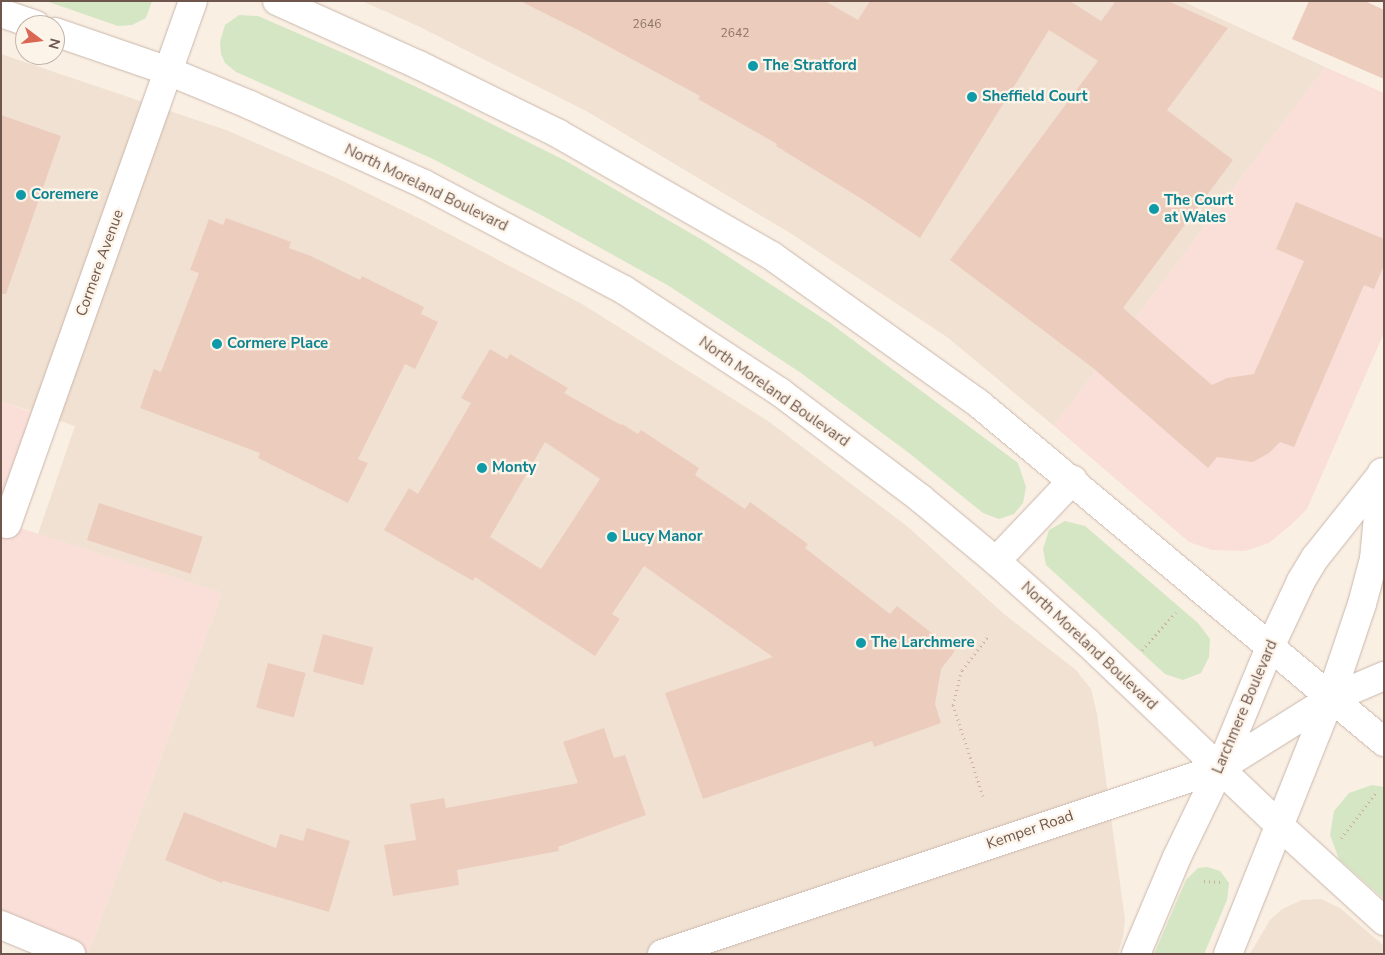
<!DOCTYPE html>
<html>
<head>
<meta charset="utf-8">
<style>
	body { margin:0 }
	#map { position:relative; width:1385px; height:955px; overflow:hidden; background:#faefe3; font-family:"Nunito Sans",sans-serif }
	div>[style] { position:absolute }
	.residential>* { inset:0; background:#f1e1d2 }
	.commercial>* { inset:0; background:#f9dfd8 }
	.green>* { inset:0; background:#d4e6c3 }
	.building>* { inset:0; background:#eccdbd; transform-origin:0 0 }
	.path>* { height:3px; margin-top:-1.5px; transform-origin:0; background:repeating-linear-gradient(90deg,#d1b0a1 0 1px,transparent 0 5px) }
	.roads { filter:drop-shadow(0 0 1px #c9b7ab) drop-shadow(0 0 1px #c9b7ab) }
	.minor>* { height:28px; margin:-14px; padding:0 14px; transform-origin:14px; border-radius:14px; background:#fff }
	.tertiary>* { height:28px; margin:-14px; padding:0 14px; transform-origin:14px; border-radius:14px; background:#fff }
	.secondary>* { height:28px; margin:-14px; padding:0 14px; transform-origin:14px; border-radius:14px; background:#fff }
	.dots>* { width:14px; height:14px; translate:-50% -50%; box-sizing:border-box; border:2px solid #fdf4e9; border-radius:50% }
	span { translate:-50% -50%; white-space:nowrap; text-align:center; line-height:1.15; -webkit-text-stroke:4.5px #fdf4e9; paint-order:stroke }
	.number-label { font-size:12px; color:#8e7468 }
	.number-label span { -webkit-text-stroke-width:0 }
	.culture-label { font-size:15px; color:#0d838f; font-weight:700 }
	.left { translate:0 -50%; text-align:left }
	.street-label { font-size:15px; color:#6f564c }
	.frame { position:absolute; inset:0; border:2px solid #6f564c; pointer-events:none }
	.north { position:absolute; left:15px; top:15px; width:50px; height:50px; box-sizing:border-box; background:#fdf4e9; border:1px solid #c4b5aa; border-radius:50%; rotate:105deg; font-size:14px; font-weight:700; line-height:20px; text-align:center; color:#6f564c }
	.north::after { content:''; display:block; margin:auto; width:18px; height:22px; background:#d96753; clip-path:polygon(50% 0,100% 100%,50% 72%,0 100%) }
</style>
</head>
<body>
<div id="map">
	<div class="residential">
		<i style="clip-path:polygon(362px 1px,1182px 1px,1325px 67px,1054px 426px,947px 337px,790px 233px,588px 112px,418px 26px)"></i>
		<i style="clip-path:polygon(1px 54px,226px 130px,339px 179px,424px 221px,582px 304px,768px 421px,908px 527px,1004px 614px,1076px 670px,1091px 689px,1097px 714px,1125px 920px,1123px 937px,1118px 954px,88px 954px,222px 593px,38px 534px,75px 426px,1px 401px)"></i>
		<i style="clip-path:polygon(1321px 899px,1340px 908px,1384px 946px,1384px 954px,1250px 954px,1270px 920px,1282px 909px,1302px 900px)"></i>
	</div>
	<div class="commercial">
		<i style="clip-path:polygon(1325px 67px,1384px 93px,1384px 333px,1307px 509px,1292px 524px,1269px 543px,1245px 551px,1212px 550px,1189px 542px,1054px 426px)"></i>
		<i style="clip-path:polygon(1px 401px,45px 417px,8px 524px,222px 593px,88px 954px,71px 954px,1px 925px)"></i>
	</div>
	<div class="green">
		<i style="clip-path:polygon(46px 1px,152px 1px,146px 18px,132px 25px,118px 26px)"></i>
		<i style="clip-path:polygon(239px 15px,258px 16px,357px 59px,448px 102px,566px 161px,704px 241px,830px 323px,1018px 463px,1026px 487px,1023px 503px,1014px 514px,999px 519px,983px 513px,909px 453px,801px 373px,669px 286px,543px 216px,431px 158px,236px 72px,225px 63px,221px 54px,220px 42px,225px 25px)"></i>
		<i style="clip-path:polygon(1065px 521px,1085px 526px,1198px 623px,1210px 639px,1209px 657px,1201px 673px,1183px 680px,1165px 674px,1046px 565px,1043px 549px,1049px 530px)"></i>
		<i style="clip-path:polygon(1372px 785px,1384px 787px,1384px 899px,1339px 859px,1330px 835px,1334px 811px,1349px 793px)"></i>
		<i style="clip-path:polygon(1207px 867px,1220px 871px,1229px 883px,1227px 900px,1204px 954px,1154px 954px,1186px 880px,1198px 868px)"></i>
	</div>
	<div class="building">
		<i style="clip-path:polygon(520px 1px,825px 1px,858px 20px,870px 1px,1070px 1px,1101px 21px,1116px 1px,1168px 1px,1228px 28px,1167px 110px,1233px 160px,1123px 308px,1212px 385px,1227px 378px,1254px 374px,1304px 261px,1276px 249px,1296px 202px,1384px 239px,1384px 265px,1374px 289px,1364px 285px,1294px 447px,1280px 442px,1269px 453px,1253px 462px,1217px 457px,1208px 468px,1093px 368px,950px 260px,1098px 61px,1049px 30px,920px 238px,865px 201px,776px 146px,777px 144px,698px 99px,700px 96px,580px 31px)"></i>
		<i style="clip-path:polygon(1309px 1px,1365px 1px,1384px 10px,1384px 79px,1292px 39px)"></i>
		<i style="clip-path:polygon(1px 115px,61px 136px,6px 294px,1px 294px)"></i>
		<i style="clip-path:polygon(226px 218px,291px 242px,289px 248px,311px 256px,360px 280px,362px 276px,424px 307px,421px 314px,438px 322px,415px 369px,405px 364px,358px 459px,368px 463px,348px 503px,258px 458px,260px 453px,140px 408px,154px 369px,161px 372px,199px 273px,190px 270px,209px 219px,223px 225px)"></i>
		<i style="clip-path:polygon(evenodd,490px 349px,507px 359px,510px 354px,568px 388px,564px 393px,621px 425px,622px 424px,638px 434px,641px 430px,699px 468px,695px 475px,745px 509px,750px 502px,808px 544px,805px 548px,890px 614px,897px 606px,955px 651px,941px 669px,935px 704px,941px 723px,874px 747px,872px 741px,703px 799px,665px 693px,773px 657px,644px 566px,612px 614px,620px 619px,595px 656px,475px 577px,473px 581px,384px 530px,409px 488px,418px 494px,471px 403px,461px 398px,490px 349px,545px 442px,600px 479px,541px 569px,490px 537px,545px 442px)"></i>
		<i style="left:99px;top:503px;width:109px;height:39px;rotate:18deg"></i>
		<i style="left:323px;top:634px;width:52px;height:39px;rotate:15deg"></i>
		<i style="left:268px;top:663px;width:39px;height:46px;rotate:15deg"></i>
		<i style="clip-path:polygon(604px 728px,614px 758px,625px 755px,646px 815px,558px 847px,559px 851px,457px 870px,459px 885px,393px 896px,384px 845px,416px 840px,410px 804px,444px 798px,446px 808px,578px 783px,563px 742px)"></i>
		<i style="clip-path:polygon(184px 812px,276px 848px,280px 834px,303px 841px,307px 828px,350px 841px,329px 912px,223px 881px,222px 883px,165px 860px)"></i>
	</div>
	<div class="path">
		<i style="left:1142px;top:650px;width:51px;rotate:-48.2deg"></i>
		<i style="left:983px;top:796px;width:96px;rotate:-108.2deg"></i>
		<i style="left:953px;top:705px;width:36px;rotate:-76deg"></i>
		<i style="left:962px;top:670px;width:44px;rotate:-52.4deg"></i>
		<i style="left:1341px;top:838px;width:59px;rotate:-52.5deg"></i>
		<i style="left:1204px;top:881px;width:18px;rotate:3deg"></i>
	</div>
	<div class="roads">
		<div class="minor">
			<i style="left:7px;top:524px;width:555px;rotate:-70.42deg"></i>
			<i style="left:996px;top:561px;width:112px;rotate:-46.5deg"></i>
			<i style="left:1px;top:925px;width:76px;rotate:22.5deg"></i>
			<i style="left:662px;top:954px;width:588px;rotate:-18.43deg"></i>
		</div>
		<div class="tertiary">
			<i style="left:1220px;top:768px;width:130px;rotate:-32.1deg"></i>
			<i style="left:1330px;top:699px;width:59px;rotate:-23.1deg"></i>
		</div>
		<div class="secondary">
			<i style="left:277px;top:1px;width:156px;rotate:24.3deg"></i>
			<i style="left:419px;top:65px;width:156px;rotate:26.2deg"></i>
			<i style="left:559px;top:134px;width:245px;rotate:29.8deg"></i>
			<i style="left:772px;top:256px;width:253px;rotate:35.5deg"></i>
			<i style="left:978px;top:403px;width:529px;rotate:39.86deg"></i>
			<i style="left:1px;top:13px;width:37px;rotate:19deg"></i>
			<i style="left:55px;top:32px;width:120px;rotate:19deg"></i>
			<i style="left:168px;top:71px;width:89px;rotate:22.5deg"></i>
			<i style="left:250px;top:105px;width:191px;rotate:24.4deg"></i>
			<i style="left:424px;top:184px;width:226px;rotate:27.9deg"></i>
			<i style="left:624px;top:290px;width:186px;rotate:33.2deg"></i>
			<i style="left:780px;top:392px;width:176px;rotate:37.1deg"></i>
			<i style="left:920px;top:498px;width:99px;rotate:39.7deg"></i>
			<i style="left:996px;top:561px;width:122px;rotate:41.7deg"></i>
			<i style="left:1087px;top:642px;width:267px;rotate:43.6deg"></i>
			<i style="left:1280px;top:826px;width:141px;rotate:42.4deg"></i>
			<i style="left:1136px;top:954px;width:105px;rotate:-67.1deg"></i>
			<i style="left:1177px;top:857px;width:99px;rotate:-64.2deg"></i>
			<i style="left:1220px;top:768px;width:131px;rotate:-67.5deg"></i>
			<i style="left:1270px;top:647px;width:73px;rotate:-64.8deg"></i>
			<i style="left:1301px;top:581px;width:27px;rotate:-59deg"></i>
			<i style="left:1315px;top:558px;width:106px;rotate:-51.5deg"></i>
			<i style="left:1228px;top:954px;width:275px;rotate:-68.2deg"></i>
			<i style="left:1330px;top:699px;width:100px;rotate:-71.4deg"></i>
			<i style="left:1362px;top:604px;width:47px;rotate:-75.1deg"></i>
			<i style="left:1374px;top:559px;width:87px;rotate:-84.7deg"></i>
		</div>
	</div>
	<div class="dots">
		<i style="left:753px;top:66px;background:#0f9aa8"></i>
		<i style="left:972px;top:97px;background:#0f9aa8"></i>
		<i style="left:21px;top:195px;background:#0f9aa8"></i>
		<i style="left:1154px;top:209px;background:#0f9aa8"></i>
		<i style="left:217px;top:344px;background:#0f9aa8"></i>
		<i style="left:482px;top:468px;background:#0f9aa8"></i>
		<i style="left:612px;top:537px;background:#0f9aa8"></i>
		<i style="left:861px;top:643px;background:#0f9aa8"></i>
	</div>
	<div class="number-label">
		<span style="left:647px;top:25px">2646</span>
		<span style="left:735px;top:34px">2642</span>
	</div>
	<div class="culture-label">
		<span class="left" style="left:763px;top:66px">The Stratford</span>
		<span class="left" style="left:982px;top:97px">Sheffield Court</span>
		<span class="left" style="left:31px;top:195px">Coremere</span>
		<span class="left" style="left:1164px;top:209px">The Court<br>at Wales</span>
		<span class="left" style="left:227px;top:344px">Cormere Place</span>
		<span class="left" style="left:492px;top:468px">Monty</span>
		<span class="left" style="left:622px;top:537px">Lucy Manor</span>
		<span class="left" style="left:871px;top:643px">The Larchmere</span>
	</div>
	<div class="street-label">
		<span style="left:426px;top:188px;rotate:26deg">North Moreland Boulevard</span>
		<span style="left:100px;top:263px;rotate:-70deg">Cormere Avenue</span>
		<span style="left:774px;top:392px;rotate:35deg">North Moreland Boulevard</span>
		<span style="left:1089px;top:646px;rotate:43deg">North Moreland Boulevard</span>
		<span style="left:1245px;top:707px;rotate:-67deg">Larchmere Boulevard</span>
		<span style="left:1030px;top:830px;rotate:-19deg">Kemper Road</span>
	</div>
	<div class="frame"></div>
	<div class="north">N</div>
</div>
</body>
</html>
